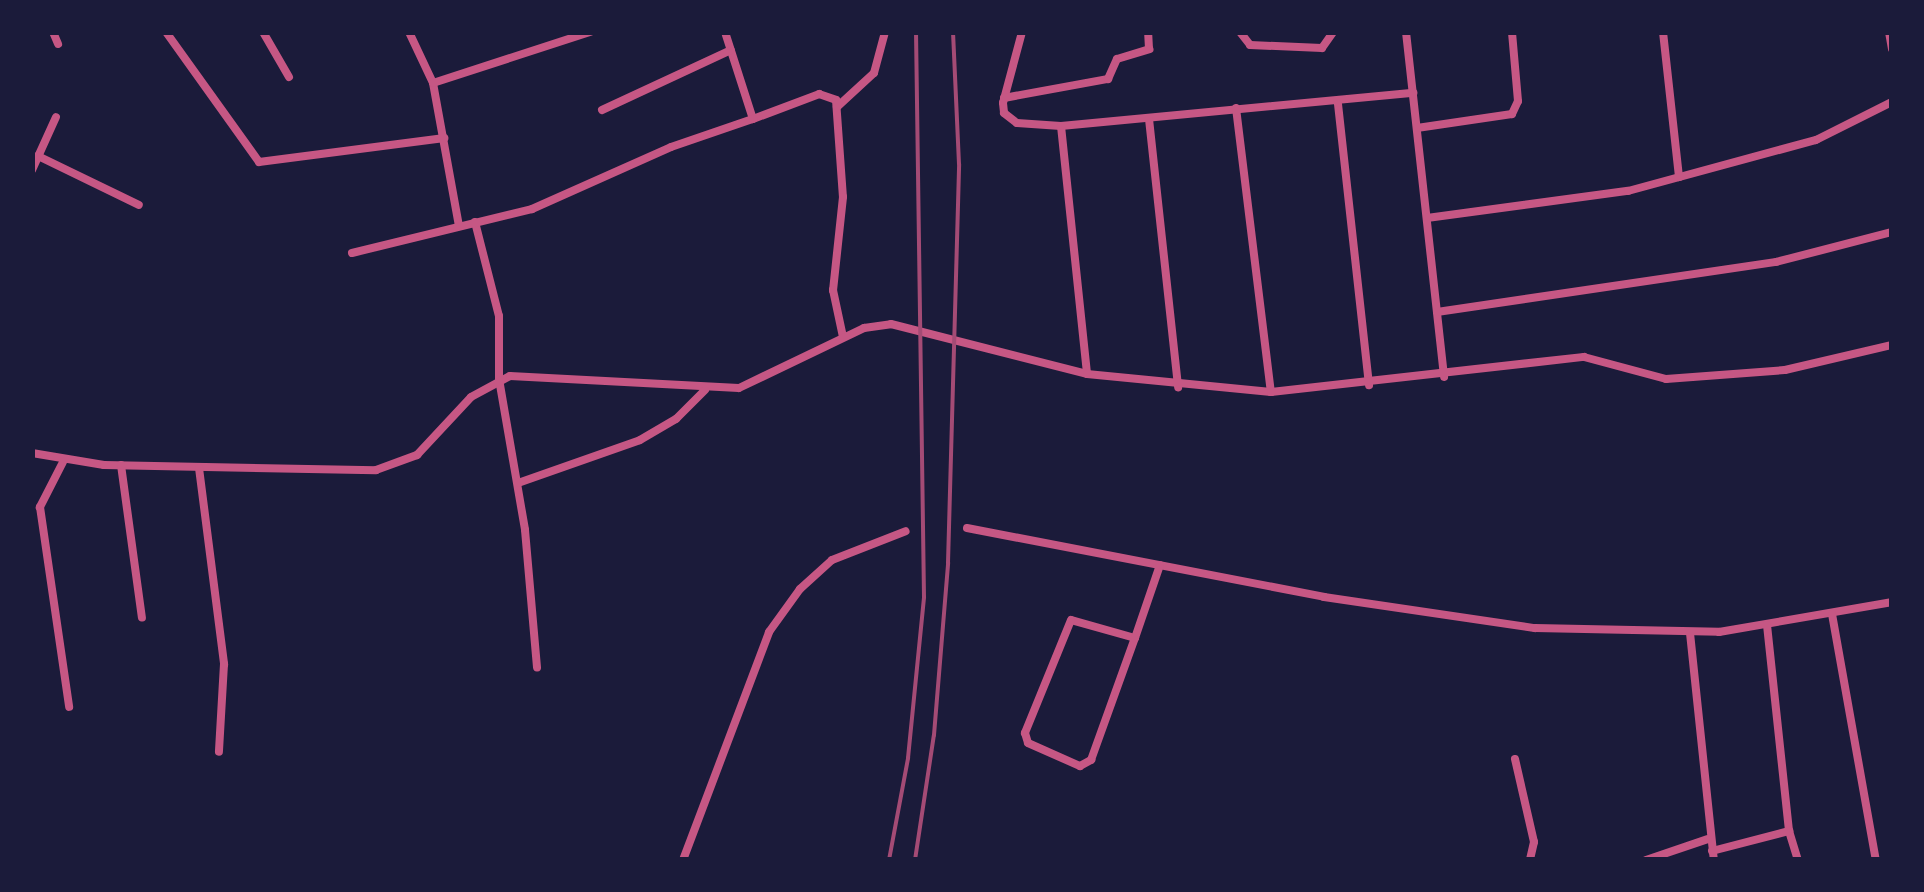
<!DOCTYPE html>
<html>
<head>
<meta charset="utf-8">
<style>
	body { margin:0 }
	#map { position:relative; width:1924px; height:892px; overflow:hidden; background:#1b1b3a; font-family:"Exo 2",sans-serif }
	div>[style] { position:absolute }
	.minor>* { height:8px; margin:-4px; padding:0 4px; transform-origin:4px; border-radius:4px; background:#c65784 }
	.rail>* { height:4px; margin:-2px; padding:0 2px; transform-origin:2px; border-radius:2px; background:#a44b75 }
	span { translate:-50% -50%; white-space:nowrap; text-align:center; line-height:1.15; -webkit-text-stroke:8px #1b1b3a; paint-order:stroke }
	.frame { position:absolute; inset:0; border:35px solid #1b1b3a; pointer-events:none }
</style>
</head>
<body>
<div id="map">
	<div class="minor">
		<i style="left:53px;top:32px;width:13px;rotate:67deg"></i>
		<i style="left:166px;top:32px;width:160px;rotate:54.4deg"></i>
		<i style="left:259px;top:162px;width:187px;rotate:-7.4deg"></i>
		<i style="left:263px;top:32px;width:52px;rotate:60deg"></i>
		<i style="left:409px;top:32px;width:56px;rotate:64.8deg"></i>
		<i style="left:433px;top:83px;width:145px;rotate:79.7deg"></i>
		<i style="left:725px;top:32px;width:91px;rotate:72.2deg"></i>
		<i style="left:753px;top:119px;width:71px;rotate:-20.7deg"></i>
		<i style="left:819px;top:94px;width:18px;rotate:19deg"></i>
		<i style="left:836px;top:100px;width:97px;rotate:85.9deg"></i>
		<i style="left:843px;top:197px;width:94px;rotate:96.1deg"></i>
		<i style="left:833px;top:290px;width:48px;rotate:78deg"></i>
		<i style="left:1022px;top:32px;width:73px;rotate:105deg"></i>
		<i style="left:1003px;top:103px;width:10px;rotate:84deg"></i>
		<i style="left:1004px;top:113px;width:16px;rotate:38deg"></i>
		<i style="left:1017px;top:123px;width:44px;rotate:3.9deg"></i>
		<i style="left:1061px;top:126px;width:354px;rotate:-5.4deg"></i>
		<i style="left:1240px;top:32px;width:16px;rotate:52deg"></i>
		<i style="left:1250px;top:45px;width:72px;rotate:2.4deg"></i>
		<i style="left:1322px;top:48px;width:19px;rotate:-55deg"></i>
		<i style="left:1406px;top:32px;width:347px;rotate:83.7deg"></i>
		<i style="left:1663px;top:32px;width:146px;rotate:83.7deg"></i>
		<i style="left:1889px;top:32px;width:17px;rotate:80deg"></i>
		<i style="left:433px;top:83px;width:165px;rotate:-18deg"></i>
		<i style="left:1004px;top:98px;width:106px;rotate:-10.4deg"></i>
		<i style="left:1108px;top:79px;width:22px;rotate:-66deg"></i>
		<i style="left:1117px;top:59px;width:34px;rotate:-17deg"></i>
		<i style="left:1149px;top:49px;width:17px;rotate:-93deg"></i>
		<i style="left:1338px;top:104px;width:283px;rotate:83.7deg"></i>
		<i style="left:837px;top:107px;width:50px;rotate:-42.6deg"></i>
		<i style="left:874px;top:73px;width:42px;rotate:-75deg"></i>
		<i style="left:1236px;top:108px;width:286px;rotate:83deg"></i>
		<i style="left:602px;top:110px;width:142px;rotate:-24.9deg"></i>
		<i style="left:1149px;top:119px;width:270px;rotate:83.8deg"></i>
		<i style="left:1061px;top:126px;width:249px;rotate:84deg"></i>
		<i style="left:1417px;top:128px;width:96px;rotate:-8.4deg"></i>
		<i style="left:1512px;top:114px;width:14px;rotate:-65deg"></i>
		<i style="left:1518px;top:101px;width:69px;rotate:-95deg"></i>
		<i style="left:38px;top:156px;width:112px;rotate:25.9deg"></i>
		<i style="left:32px;top:170px;width:58px;rotate:-65.6deg"></i>
		<i style="left:1427px;top:218px;width:203px;rotate:-7.7deg"></i>
		<i style="left:1628px;top:191px;width:195px;rotate:-15.2deg"></i>
		<i style="left:1816px;top:140px;width:85px;rotate:-26.6deg"></i>
		<i style="left:475px;top:222px;width:97px;rotate:75.7deg"></i>
		<i style="left:499px;top:316px;width:63px;rotate:90deg"></i>
		<i style="left:499px;top:379px;width:153px;rotate:80.2deg"></i>
		<i style="left:525px;top:530px;width:138px;rotate:85deg"></i>
		<i style="left:352px;top:253px;width:185px;rotate:-13.7deg"></i>
		<i style="left:532px;top:209px;width:152px;rotate:-24deg"></i>
		<i style="left:671px;top:147px;width:87px;rotate:-18.9deg"></i>
		<i style="left:1437px;top:312px;width:343px;rotate:-8.4deg"></i>
		<i style="left:1776px;top:262px;width:120px;rotate:-14.5deg"></i>
		<i style="left:32px;top:453px;width:73px;rotate:9.5deg"></i>
		<i style="left:104px;top:465px;width:272px;rotate:1.1deg"></i>
		<i style="left:376px;top:470px;width:44px;rotate:-20.1deg"></i>
		<i style="left:417px;top:455px;width:79px;rotate:-47deg"></i>
		<i style="left:471px;top:397px;width:44px;rotate:-28.3deg"></i>
		<i style="left:510px;top:376px;width:229px;rotate:3deg"></i>
		<i style="left:739px;top:388px;width:139px;rotate:-25.6deg"></i>
		<i style="left:864px;top:328px;width:27px;rotate:-8deg"></i>
		<i style="left:891px;top:324px;width:202px;rotate:14.3deg"></i>
		<i style="left:1087px;top:374px;width:185px;rotate:5.6deg"></i>
		<i style="left:1271px;top:392px;width:315px;rotate:-6.4deg"></i>
		<i style="left:1584px;top:357px;width:85px;rotate:15deg"></i>
		<i style="left:1666px;top:379px;width:119px;rotate:-4.3deg"></i>
		<i style="left:1785px;top:370px;width:110px;rotate:-13.2deg"></i>
		<i style="left:63px;top:462px;width:51px;rotate:117.1deg"></i>
		<i style="left:40px;top:507px;width:202px;rotate:81.7deg"></i>
		<i style="left:121px;top:465px;width:154px;rotate:82.2deg"></i>
		<i style="left:199px;top:468px;width:198px;rotate:82.7deg"></i>
		<i style="left:224px;top:664px;width:88px;rotate:93.3deg"></i>
		<i style="left:518px;top:483px;width:129px;rotate:-19.4deg"></i>
		<i style="left:640px;top:440px;width:42px;rotate:-30.3deg"></i>
		<i style="left:676px;top:419px;width:41px;rotate:-45deg"></i>
		<i style="left:967px;top:528px;width:364px;rotate:10.9deg"></i>
		<i style="left:1324px;top:597px;width:213px;rotate:8.4deg"></i>
		<i style="left:1535px;top:628px;width:184px;rotate:1.2deg"></i>
		<i style="left:1719px;top:632px;width:176px;rotate:-9.8deg"></i>
		<i style="left:1832px;top:614px;width:250px;rotate:79.9deg"></i>
		<i style="left:1767px;top:625px;width:207px;rotate:83.9deg"></i>
		<i style="left:1789px;top:831px;width:30px;rotate:73deg"></i>
		<i style="left:1690px;top:633px;width:228px;rotate:84deg"></i>
		<i style="left:1135px;top:638px;width:66px;rotate:-164.3deg"></i>
		<i style="left:1071px;top:620px;width:122px;rotate:112.2deg"></i>
		<i style="left:1025px;top:733px;width:10px;rotate:73deg"></i>
		<i style="left:1028px;top:743px;width:57px;rotate:23.9deg"></i>
		<i style="left:1080px;top:766px;width:13px;rotate:-29deg"></i>
		<i style="left:1091px;top:760px;width:130px;rotate:-70.2deg"></i>
		<i style="left:1135px;top:638px;width:77px;rotate:-71.1deg"></i>
		<i style="left:1515px;top:759px;width:85px;rotate:77.1deg"></i>
		<i style="left:1534px;top:842px;width:18px;rotate:103deg"></i>
		<i style="left:1712px;top:851px;width:80px;rotate:-14.6deg"></i>
		<i style="left:683px;top:860px;width:244px;rotate:-69.3deg"></i>
		<i style="left:769px;top:632px;width:53px;rotate:-54.2deg"></i>
		<i style="left:800px;top:589px;width:43px;rotate:-42.2deg"></i>
		<i style="left:832px;top:560px;width:79px;rotate:-21.4deg"></i>
		<i style="left:1646px;top:860px;width:65px;rotate:-18.7deg"></i>
	</div>
	<div class="rail">
		<i style="left:889px;top:860px;width:104px;rotate:-79.4deg"></i>
		<i style="left:908px;top:758px;width:162px;rotate:-84.3deg"></i>
		<i style="left:924px;top:597px;width:565px;rotate:-90.81deg"></i>
		<i style="left:915px;top:860px;width:126px;rotate:-81.4deg"></i>
		<i style="left:934px;top:735px;width:173px;rotate:-85.3deg"></i>
		<i style="left:948px;top:563px;width:399px;rotate:-88.4deg"></i>
		<i style="left:959px;top:164px;width:132px;rotate:-92.6deg"></i>
	</div>
	<div class="frame"></div>
</div>
</body>
</html>
